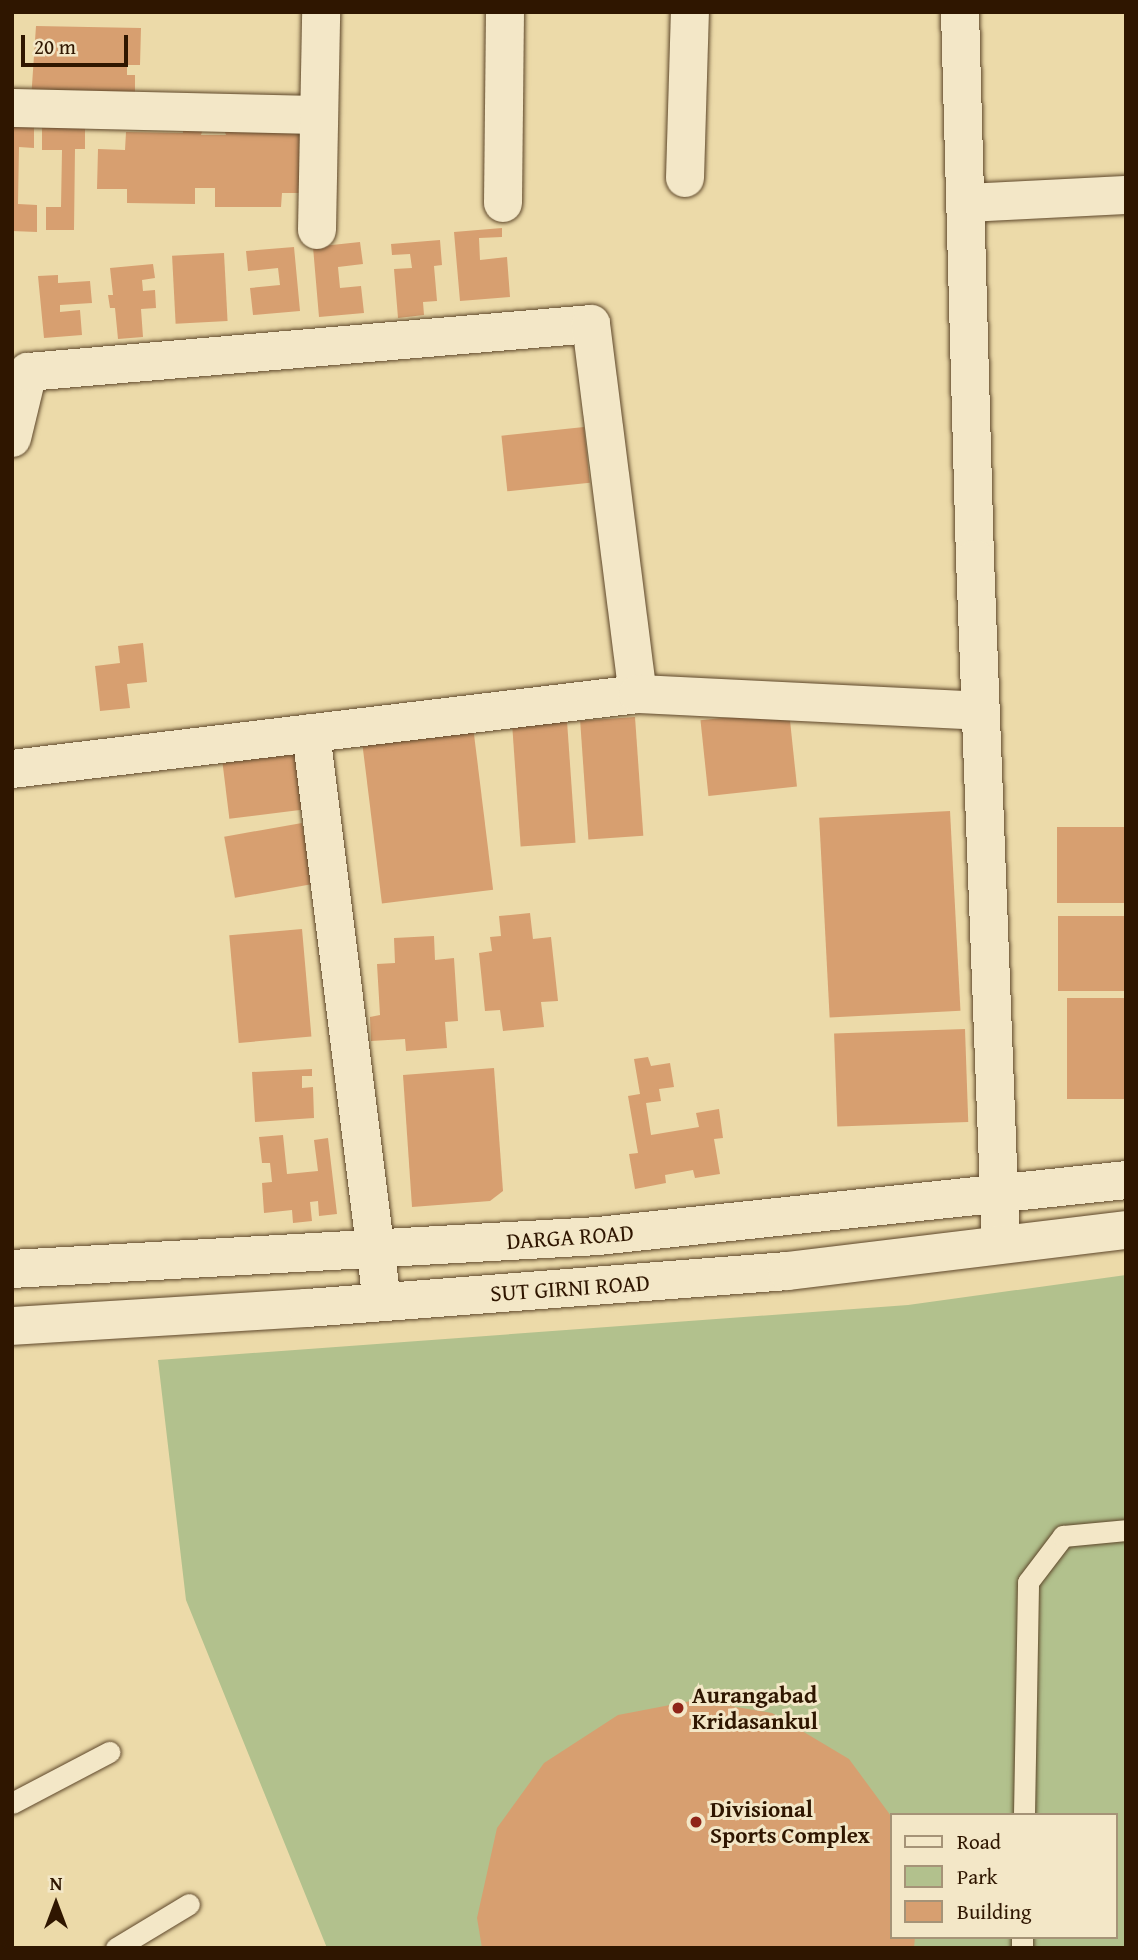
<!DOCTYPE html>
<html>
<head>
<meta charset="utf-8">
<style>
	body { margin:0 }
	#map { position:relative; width:1138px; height:1960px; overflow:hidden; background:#ecdaa9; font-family:"Gentium Book Plus",serif }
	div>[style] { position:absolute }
	.green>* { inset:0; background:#b2c18d }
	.building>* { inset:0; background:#d79f70; transform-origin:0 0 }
	.roads { filter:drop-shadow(0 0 2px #5e472a) drop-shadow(0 0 2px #5e472a) }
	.lane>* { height:21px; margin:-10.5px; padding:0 10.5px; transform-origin:10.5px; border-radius:10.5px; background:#f3e7c7 }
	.street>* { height:38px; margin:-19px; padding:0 19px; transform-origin:19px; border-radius:19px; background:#f3e7c7 }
	.secondary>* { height:38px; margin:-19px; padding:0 19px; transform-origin:19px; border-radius:19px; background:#f3e7c7 }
	.dots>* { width:19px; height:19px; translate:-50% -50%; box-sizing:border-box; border:4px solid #f3e7c7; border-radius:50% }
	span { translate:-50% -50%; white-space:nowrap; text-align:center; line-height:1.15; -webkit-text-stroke:6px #f3e7c7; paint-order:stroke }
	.street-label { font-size:23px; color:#2f1600 }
	.poi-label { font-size:23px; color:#2f1600; font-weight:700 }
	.left { translate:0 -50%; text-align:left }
	.frame { position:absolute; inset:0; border:14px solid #2f1600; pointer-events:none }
	.legend { position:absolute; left:890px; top:1813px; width:228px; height:126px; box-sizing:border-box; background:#f3e7c7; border:2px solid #a59377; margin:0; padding:9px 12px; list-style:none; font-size:21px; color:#2f1600 }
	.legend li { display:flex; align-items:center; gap:14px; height:35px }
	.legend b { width:35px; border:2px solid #a59377 }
	.north { position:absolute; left:21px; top:1869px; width:70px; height:70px; -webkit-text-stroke:5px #f3e7c7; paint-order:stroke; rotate:0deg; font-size:19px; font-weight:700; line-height:28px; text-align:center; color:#2f1600 }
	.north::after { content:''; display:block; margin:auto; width:24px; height:32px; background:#2f1600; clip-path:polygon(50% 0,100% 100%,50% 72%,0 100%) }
	.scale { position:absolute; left:21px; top:35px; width:107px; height:32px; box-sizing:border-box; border:4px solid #2f1600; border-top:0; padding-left:9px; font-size:21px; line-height:24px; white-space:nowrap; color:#2f1600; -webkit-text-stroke:5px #f3e7c7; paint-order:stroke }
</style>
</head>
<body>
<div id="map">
	<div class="green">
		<i style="clip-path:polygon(evenodd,1126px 1275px,1126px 1948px,327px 1948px,186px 1600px,158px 1360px,908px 1305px,1126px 1275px,891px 1815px,1115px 1815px,1115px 1937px,891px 1937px,891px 1815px)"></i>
	</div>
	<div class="building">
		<i style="clip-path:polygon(36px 26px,141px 28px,140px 65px,127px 65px,127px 75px,135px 75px,135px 103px,31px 100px)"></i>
		<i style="clip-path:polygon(42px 123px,85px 123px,85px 149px,75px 149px,74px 230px,46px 230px,46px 207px,61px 207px,62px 150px,42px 150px)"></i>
		<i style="clip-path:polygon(12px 124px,34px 125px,34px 148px,19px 147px,18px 204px,37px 205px,37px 232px,12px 231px)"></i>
		<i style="clip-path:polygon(183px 125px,204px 125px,201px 135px,226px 135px,224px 129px,300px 130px,299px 193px,282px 193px,281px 207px,215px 207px,215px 188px,195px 188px,195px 204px,127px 203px,127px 189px,97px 189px,98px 149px,125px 150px,126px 132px,183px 133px)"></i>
		<i style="clip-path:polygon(502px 228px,502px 237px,479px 238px,480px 260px,507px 257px,510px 297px,460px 301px,454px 232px)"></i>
		<i style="clip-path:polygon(440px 240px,442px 265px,434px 266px,437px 301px,423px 302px,424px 315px,398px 318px,394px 269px,412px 268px,410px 254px,392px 255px,391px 244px)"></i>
		<i style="clip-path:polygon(360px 242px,363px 264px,338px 267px,340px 288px,361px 286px,364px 313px,319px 317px,313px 247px)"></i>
		<i style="clip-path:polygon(294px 247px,300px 311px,253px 315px,250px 288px,280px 285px,278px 268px,248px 271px,246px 251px)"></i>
		<i style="left:224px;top:253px;width:68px;height:52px;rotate:87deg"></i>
		<i style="clip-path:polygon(153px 264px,155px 278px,142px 280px,143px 291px,155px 290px,156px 308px,141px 309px,143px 337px,118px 339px,115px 308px,110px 308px,108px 295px,113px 295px,110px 268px)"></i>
		<i style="clip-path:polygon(58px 275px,58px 283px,90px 281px,92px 303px,60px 305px,60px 312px,80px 310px,82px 335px,44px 338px,38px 276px)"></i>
		<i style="left:584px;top:427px;width:56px;height:83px;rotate:84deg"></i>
		<i style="clip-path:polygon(143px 643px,147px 682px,127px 684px,130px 708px,100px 711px,95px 666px,120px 663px,118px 646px)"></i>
		<i style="left:789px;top:711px;width:76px;height:89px;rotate:84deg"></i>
		<i style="left:635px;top:717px;width:119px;height:55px;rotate:86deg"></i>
		<i style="left:567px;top:721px;width:122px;height:55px;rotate:86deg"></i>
		<i style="left:473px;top:726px;width:165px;height:112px;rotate:83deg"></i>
		<i style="left:297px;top:754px;width:56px;height:75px;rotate:83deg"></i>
		<i style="left:950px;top:811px;width:200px;height:131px;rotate:87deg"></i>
		<i style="left:302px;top:823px;width:62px;height:79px;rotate:80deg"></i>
		<i style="left:1126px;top:827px;width:76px;height:69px;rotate:90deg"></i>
		<i style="clip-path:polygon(530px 913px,533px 939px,551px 937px,558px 1001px,541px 1002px,544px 1027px,503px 1031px,500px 1010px,485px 1011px,479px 953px,492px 951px,490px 937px,501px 936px,499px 916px)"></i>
		<i style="left:1058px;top:916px;width:68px;height:75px"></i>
		<i style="left:302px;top:929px;width:108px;height:73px;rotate:85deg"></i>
		<i style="clip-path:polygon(434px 936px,435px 960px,454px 958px,458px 1021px,445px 1022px,447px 1048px,406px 1051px,405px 1039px,371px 1041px,370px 1017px,380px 1015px,377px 964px,395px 963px,394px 938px)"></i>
		<i style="left:1067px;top:998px;width:59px;height:101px"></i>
		<i style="left:965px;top:1029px;width:93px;height:131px;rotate:88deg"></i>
		<i style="clip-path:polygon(648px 1057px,651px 1066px,670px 1063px,674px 1087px,659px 1089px,661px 1101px,646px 1103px,651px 1135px,699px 1127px,696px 1113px,719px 1109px,723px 1138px,714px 1139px,720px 1174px,695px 1178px,693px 1170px,665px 1175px,666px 1183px,635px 1189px,629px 1154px,638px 1153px,628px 1096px,640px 1094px,634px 1059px)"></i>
		<i style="clip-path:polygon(494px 1068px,503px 1191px,490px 1201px,412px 1207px,403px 1075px)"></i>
		<i style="clip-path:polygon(312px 1069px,312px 1076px,302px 1076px,302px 1088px,313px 1087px,314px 1118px,255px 1122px,252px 1072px)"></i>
		<i style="clip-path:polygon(283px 1135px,287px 1174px,318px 1171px,314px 1140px,328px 1138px,337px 1214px,319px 1216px,318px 1201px,310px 1202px,312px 1221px,293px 1223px,292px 1210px,264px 1213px,262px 1183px,272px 1182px,270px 1163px,262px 1163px,259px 1137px)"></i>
		<i style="clip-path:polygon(696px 1700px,772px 1713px,849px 1759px,891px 1816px,891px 1937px,915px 1937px,914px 1948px,482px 1948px,477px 1918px,497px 1828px,544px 1763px,618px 1715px)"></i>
	</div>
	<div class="roads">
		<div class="lane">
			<i style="left:12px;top:1803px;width:110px;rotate:-27.7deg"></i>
			<i style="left:1024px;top:1815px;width:233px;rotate:-89deg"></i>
			<i style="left:1028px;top:1582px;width:58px;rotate:-52.7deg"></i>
			<i style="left:1063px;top:1536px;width:63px;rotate:-5.4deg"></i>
			<i style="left:116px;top:1948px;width:85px;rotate:-31.1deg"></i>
			<i style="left:1022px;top:1948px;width:11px;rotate:-90deg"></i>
		</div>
		<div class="street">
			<i style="left:12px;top:108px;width:307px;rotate:1.3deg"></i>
			<i style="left:685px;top:178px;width:166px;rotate:-88.3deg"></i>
			<i style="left:503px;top:203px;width:191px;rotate:-89.4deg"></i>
			<i style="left:966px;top:203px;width:160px;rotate:-2.9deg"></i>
			<i style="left:317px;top:230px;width:218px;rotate:-88.9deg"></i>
			<i style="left:12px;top:438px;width:68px;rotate:-76.4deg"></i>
			<i style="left:28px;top:372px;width:565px;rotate:-4.87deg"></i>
			<i style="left:591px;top:324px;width:373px;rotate:82.8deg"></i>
			<i style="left:311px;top:733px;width:573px;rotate:82.89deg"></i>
			<i style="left:12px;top:769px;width:630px;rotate:-6.83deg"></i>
			<i style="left:638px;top:694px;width:343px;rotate:2.8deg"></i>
		</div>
		<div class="secondary">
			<i style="left:960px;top:12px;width:547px;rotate:88.43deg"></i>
			<i style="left:975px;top:559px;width:686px;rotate:87.83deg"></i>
			<i style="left:12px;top:1269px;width:587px;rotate:-3.22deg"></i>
			<i style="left:598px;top:1236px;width:531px;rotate:-6.05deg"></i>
			<i style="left:12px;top:1326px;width:296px;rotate:-3.5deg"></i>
			<i style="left:307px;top:1308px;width:481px;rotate:-4.4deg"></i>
			<i style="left:787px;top:1271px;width:341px;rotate:-6.9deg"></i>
		</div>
	</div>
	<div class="dots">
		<i style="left:678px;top:1708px;background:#8f2418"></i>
		<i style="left:696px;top:1822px;background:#8f2418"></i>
	</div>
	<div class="street-label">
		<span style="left:570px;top:1237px;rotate:-4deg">DARGA ROAD</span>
		<span style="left:570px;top:1288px;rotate:-4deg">SUT GIRNI ROAD</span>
	</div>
	<div class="poi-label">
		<span class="left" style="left:692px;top:1708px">Aurangabad<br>Kridasankul</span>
		<span class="left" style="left:710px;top:1822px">Divisional<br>Sports Complex</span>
	</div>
	<div class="frame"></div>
	<ul class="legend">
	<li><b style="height:9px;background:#f3e7c7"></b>Road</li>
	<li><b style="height:19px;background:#b2c18d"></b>Park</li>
	<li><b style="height:19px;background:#d79f70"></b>Building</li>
	</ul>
	<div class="north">N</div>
	<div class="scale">20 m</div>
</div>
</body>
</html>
